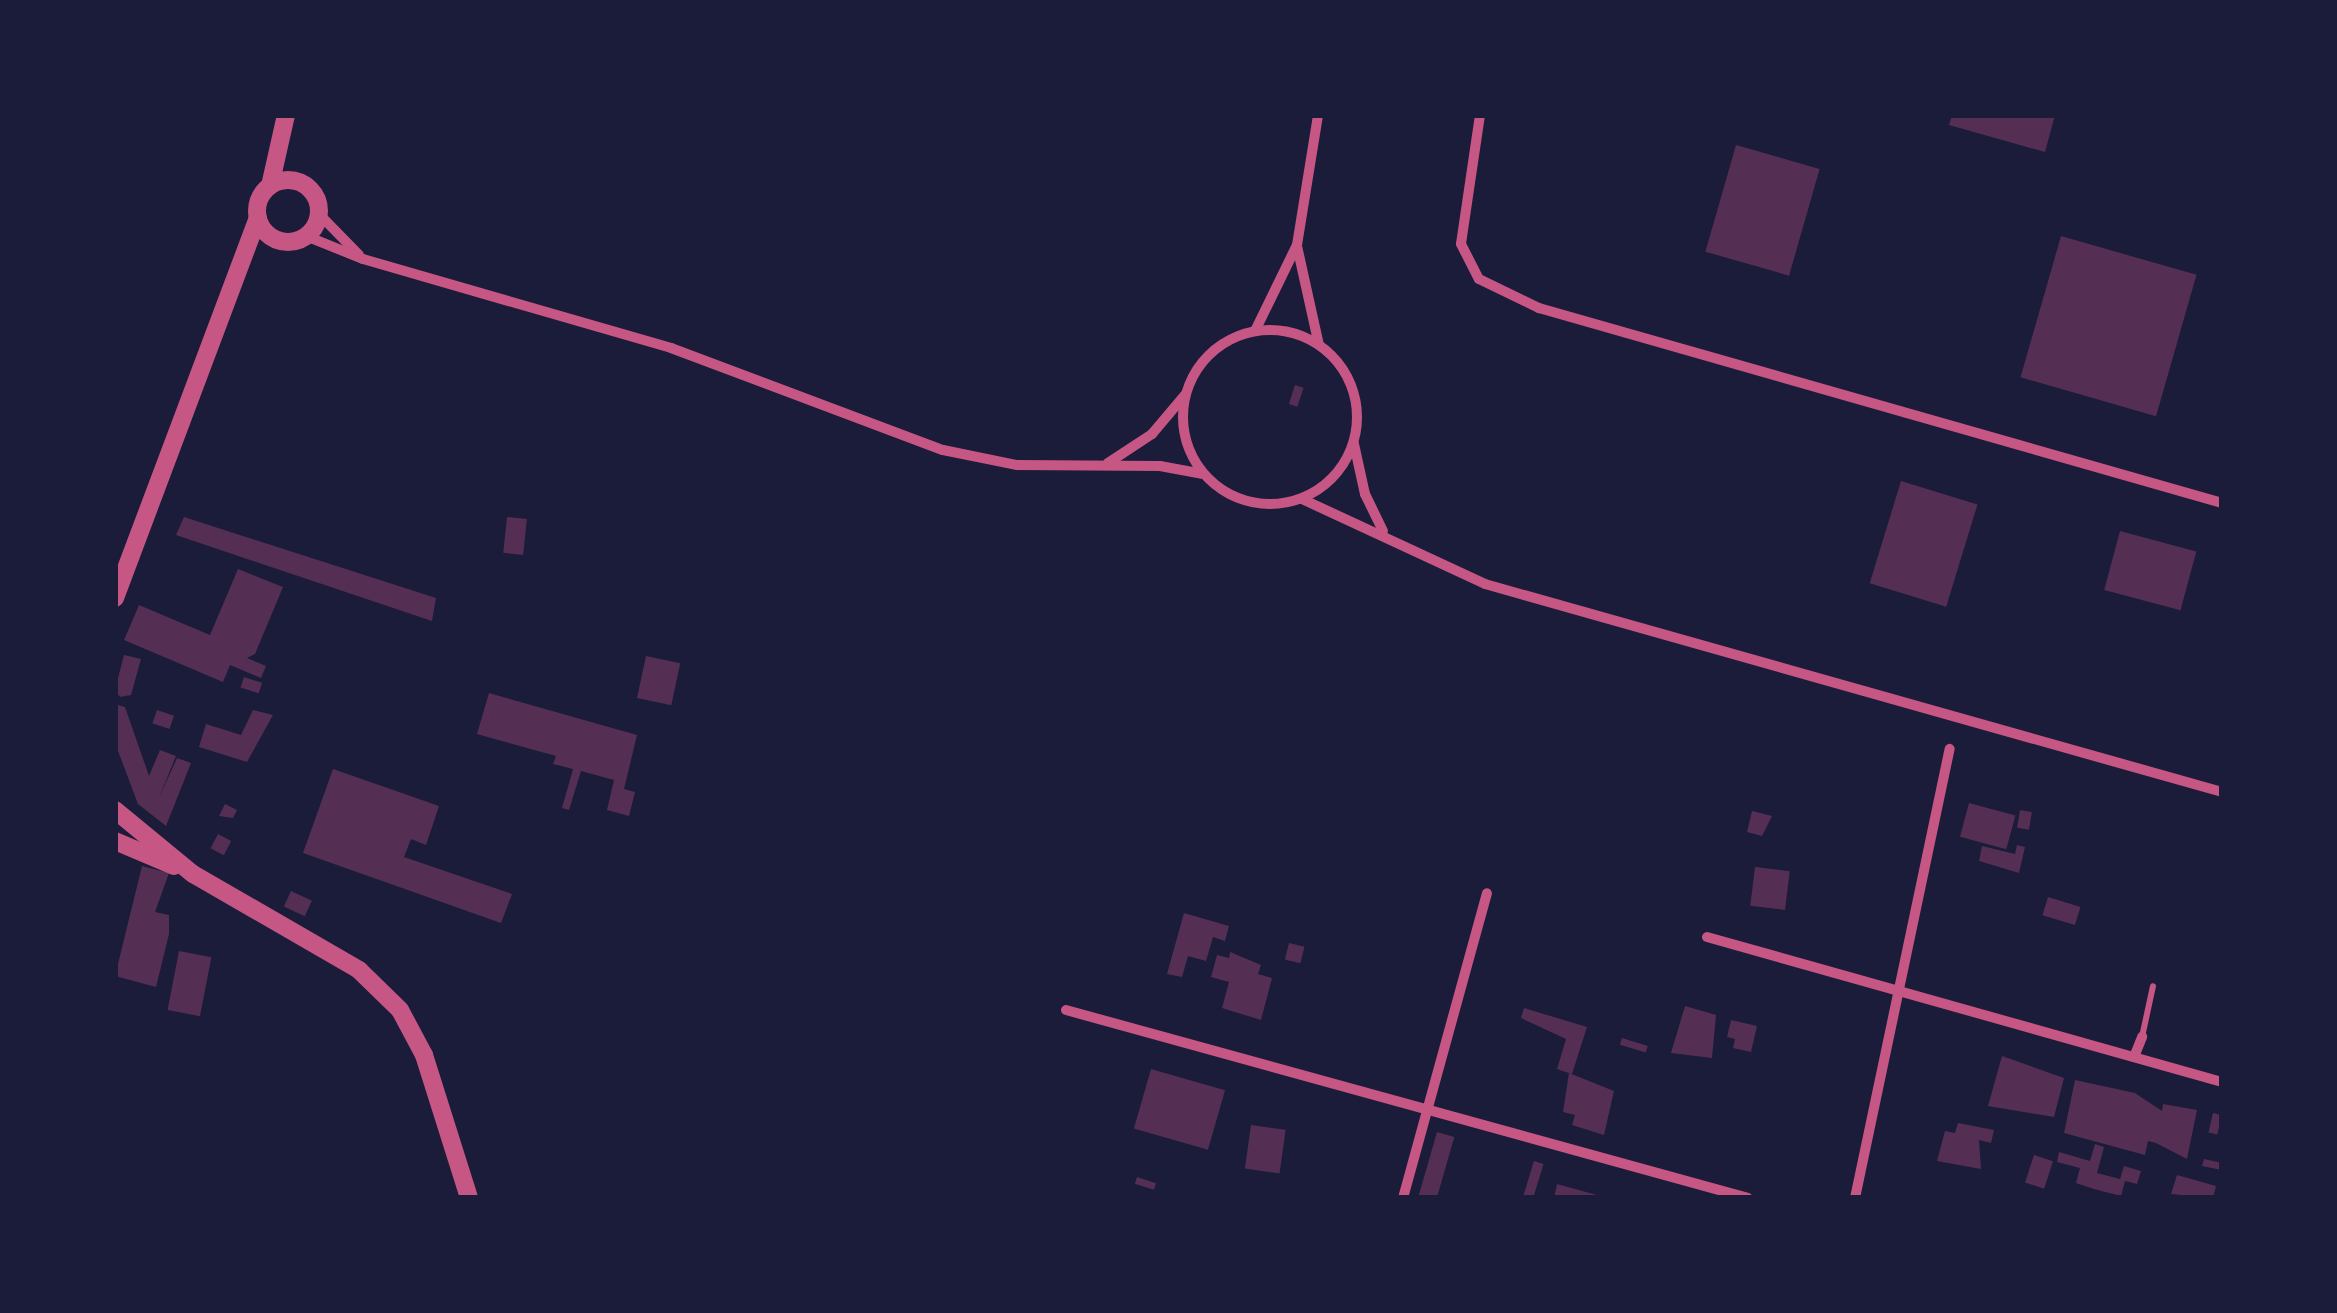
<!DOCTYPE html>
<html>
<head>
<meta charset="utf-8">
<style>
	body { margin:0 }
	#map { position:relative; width:2337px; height:1313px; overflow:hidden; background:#1b1b3a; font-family:Commissioner,sans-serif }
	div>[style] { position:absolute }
	.building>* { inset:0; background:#542f53; transform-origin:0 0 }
	.service>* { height:6px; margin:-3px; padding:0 3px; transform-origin:3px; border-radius:3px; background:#c65784 }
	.minor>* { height:10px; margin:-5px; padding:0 5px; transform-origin:5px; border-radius:5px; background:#c65784 }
	.minor>.ring { margin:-5px; padding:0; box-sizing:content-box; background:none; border:10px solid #c65784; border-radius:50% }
	.tertiary>* { height:18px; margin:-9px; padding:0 9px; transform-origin:9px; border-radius:9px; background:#c65784 }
	.tertiary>.ring { margin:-9px; padding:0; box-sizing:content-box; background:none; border:18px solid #c65784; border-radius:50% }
	span { translate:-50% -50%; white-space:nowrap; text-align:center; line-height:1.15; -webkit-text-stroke:9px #1b1b3a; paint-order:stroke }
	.frame { position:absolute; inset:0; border:118px solid #1b1b3a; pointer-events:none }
</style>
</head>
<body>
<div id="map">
	<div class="building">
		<i style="clip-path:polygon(1952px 115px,2055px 115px,2045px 152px,1949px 125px)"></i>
		<i style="left:1736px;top:145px;width:87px;height:111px;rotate:16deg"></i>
		<i style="left:2061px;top:236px;width:141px;height:147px;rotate:16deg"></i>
		<i style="left:1295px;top:385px;width:9px;height:20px;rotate:18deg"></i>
		<i style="left:1901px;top:481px;width:80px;height:107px;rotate:17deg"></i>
		<i style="clip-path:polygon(184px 517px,436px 598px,432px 621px,176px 535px)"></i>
		<i style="left:507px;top:517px;width:20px;height:36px;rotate:6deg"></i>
		<i style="left:2120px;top:531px;width:79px;height:61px;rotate:15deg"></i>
		<i style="clip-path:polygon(238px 569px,283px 587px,255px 654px,247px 658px,266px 666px,261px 678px,230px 665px,223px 682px,124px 640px,139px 605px,210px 635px)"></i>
		<i style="clip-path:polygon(124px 655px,141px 659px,131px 695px,120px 697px,115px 690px)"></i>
		<i style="left:646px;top:656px;width:35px;height:43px;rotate:12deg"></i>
		<i style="left:244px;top:677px;width:19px;height:11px;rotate:18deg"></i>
		<i style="clip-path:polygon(489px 693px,637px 735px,624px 789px,635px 792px,629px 816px,607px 810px,614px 780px,581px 771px,569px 810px,562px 808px,573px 769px,553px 764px,556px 756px,477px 734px)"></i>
		<i style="clip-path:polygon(115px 704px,125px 707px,149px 776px,160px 750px,176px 756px,159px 798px,177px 758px,191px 763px,166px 826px,138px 804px,115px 743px)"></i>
		<i style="left:157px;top:710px;width:18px;height:14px;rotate:19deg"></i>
		<i style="clip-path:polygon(253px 710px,273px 715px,247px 762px,199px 747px,206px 724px,241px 735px)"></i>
		<i style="clip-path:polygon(333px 769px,439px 806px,426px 845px,411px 839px,404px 857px,512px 894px,501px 923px,303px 853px)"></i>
		<i style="left:1969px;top:803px;width:48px;height:35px;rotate:15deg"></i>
		<i style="clip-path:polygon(225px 804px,237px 810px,233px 818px,219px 816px)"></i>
		<i style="left:2020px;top:810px;width:12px;height:18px;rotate:9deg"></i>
		<i style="clip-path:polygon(1752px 811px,1772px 816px,1762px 836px,1747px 832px)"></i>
		<i style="left:218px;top:834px;width:15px;height:16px;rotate:28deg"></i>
		<i style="clip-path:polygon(2017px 845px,2025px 847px,2019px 873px,1979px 861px,1982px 846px,2015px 854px)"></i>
		<i style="clip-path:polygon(142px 866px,169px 873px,155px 912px,169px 915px,169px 934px,156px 987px,115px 976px)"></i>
		<i style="left:1755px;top:867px;width:35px;height:39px;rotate:7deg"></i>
		<i style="left:291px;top:891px;width:23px;height:17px;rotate:25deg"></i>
		<i style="left:2048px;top:897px;width:34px;height:19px;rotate:17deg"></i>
		<i style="clip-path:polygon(1184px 913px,1229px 926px,1225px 941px,1213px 937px,1206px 961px,1188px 956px,1182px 977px,1167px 974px)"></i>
		<i style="left:1289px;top:943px;width:16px;height:17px;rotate:14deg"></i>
		<i style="left:179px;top:951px;width:33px;height:60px;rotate:11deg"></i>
		<i style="clip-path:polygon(1230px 952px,1261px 965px,1258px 974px,1272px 978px,1261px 1020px,1222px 1008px,1229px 982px,1211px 977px,1217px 955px,1229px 958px)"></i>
		<i style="clip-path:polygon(1685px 1006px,1716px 1015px,1712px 1058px,1671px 1053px)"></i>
		<i style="clip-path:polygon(1524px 1008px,1587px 1027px,1572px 1074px,1557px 1069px,1566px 1039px,1521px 1018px)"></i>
		<i style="clip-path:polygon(1731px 1020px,1757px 1026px,1751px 1052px,1733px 1048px,1735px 1039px,1727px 1037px)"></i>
		<i style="left:1622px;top:1038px;width:27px;height:7px;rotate:17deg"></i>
		<i style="clip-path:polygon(2002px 1056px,2064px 1078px,2054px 1117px,1988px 1106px)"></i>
		<i style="left:1151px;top:1069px;width:77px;height:62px;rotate:16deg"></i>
		<i style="clip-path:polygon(1569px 1073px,1614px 1091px,1604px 1135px,1572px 1125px,1575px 1115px,1563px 1112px)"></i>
		<i style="clip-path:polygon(2075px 1080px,2135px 1093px,2162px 1111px,2163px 1104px,2197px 1110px,2187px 1159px,2156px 1143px,2148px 1141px,2145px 1155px,2064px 1133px)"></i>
		<i style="left:2213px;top:1113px;width:9px;height:20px;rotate:13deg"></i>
		<i style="clip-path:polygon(1958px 1123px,1994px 1130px,1991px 1143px,1979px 1140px,1981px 1169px,1937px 1161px,1945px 1131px,1955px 1133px)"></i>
		<i style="left:1251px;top:1125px;width:35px;height:44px;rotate:8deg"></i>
		<i style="left:1437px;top:1132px;width:18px;height:69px;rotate:16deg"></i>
		<i style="clip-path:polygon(2095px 1144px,2104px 1147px,2097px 1173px,2120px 1179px,2124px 1166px,2141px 1171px,2137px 1184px,2125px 1181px,2121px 1196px,2094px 1189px,2076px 1183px,2080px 1168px,2057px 1162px,2059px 1152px,2090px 1161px)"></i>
		<i style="left:2034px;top:1155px;width:20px;height:29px;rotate:18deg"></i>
		<i style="clip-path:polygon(2204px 1159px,2222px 1163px,2222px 1170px,2202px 1166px)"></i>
		<i style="left:1534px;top:1161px;width:10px;height:39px;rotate:17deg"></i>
		<i style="clip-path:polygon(2177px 1175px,2216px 1186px,2213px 1198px,2171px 1194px)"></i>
		<i style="left:1137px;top:1177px;width:20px;height:7px;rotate:18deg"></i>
		<i style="clip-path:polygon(1557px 1184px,1604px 1197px,1604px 1198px,1554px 1198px)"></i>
	</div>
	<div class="service">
		<i style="left:2142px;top:1037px;width:52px;rotate:-77.8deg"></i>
	</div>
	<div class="minor">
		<i style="left:1480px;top:115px;width:130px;rotate:98.4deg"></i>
		<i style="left:1461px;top:244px;width:39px;rotate:63deg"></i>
		<i style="left:1479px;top:279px;width:67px;rotate:25.8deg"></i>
		<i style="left:1539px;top:308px;width:710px;rotate:15.93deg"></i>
		<i style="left:319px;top:214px;width:57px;rotate:45.7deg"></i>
		<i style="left:306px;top:236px;width:61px;rotate:22deg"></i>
		<i style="left:363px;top:259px;width:321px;rotate:16.1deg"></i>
		<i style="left:671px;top:348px;width:290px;rotate:20.6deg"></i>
		<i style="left:943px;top:450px;width:76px;rotate:11.5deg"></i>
		<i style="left:1017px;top:465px;width:143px;rotate:0.4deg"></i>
		<i style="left:1160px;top:466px;width:44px;rotate:10.5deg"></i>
		<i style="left:1297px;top:246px;width:101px;rotate:77.5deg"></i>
		<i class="ring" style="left:1183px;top:330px;width:164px;height:164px"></i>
		<i style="left:1255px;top:331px;width:96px;rotate:-64deg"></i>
		<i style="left:1297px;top:245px;width:132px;rotate:-80.8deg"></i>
		<i style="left:1354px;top:444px;width:51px;rotate:77.6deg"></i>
		<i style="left:1365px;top:494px;width:41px;rotate:64.1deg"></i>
		<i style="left:1108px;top:463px;width:53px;rotate:-33.4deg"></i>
		<i style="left:1152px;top:434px;width:51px;rotate:-49.8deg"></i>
		<i style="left:1302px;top:499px;width:202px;rotate:24.9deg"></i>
		<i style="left:1485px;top:584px;width:766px;rotate:15.76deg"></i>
		<i style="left:1707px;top:937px;width:535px;rotate:15.72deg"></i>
		<i style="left:1066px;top:1010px;width:707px;rotate:15.41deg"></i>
		<i style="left:2134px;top:1057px;width:22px;rotate:-68deg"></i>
		<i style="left:1403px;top:1198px;width:316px;rotate:-74.6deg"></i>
		<i style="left:1855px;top:1198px;width:459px;rotate:-78.1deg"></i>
	</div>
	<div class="tertiary">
		<i class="ring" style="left:257px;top:180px;width:44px;height:44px"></i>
		<i style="left:270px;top:186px;width:73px;rotate:-77.3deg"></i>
		<i style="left:115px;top:598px;width:406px;rotate:-69.4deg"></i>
		<i style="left:115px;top:810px;width:101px;rotate:39.4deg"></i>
		<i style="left:193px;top:874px;width:192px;rotate:30deg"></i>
		<i style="left:359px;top:970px;width:57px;rotate:44.3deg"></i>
		<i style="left:400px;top:1010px;width:51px;rotate:61.9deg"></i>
		<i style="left:424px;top:1055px;width:150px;rotate:72.5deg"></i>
		<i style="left:115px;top:841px;width:64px;rotate:23deg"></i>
	</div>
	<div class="frame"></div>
</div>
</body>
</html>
